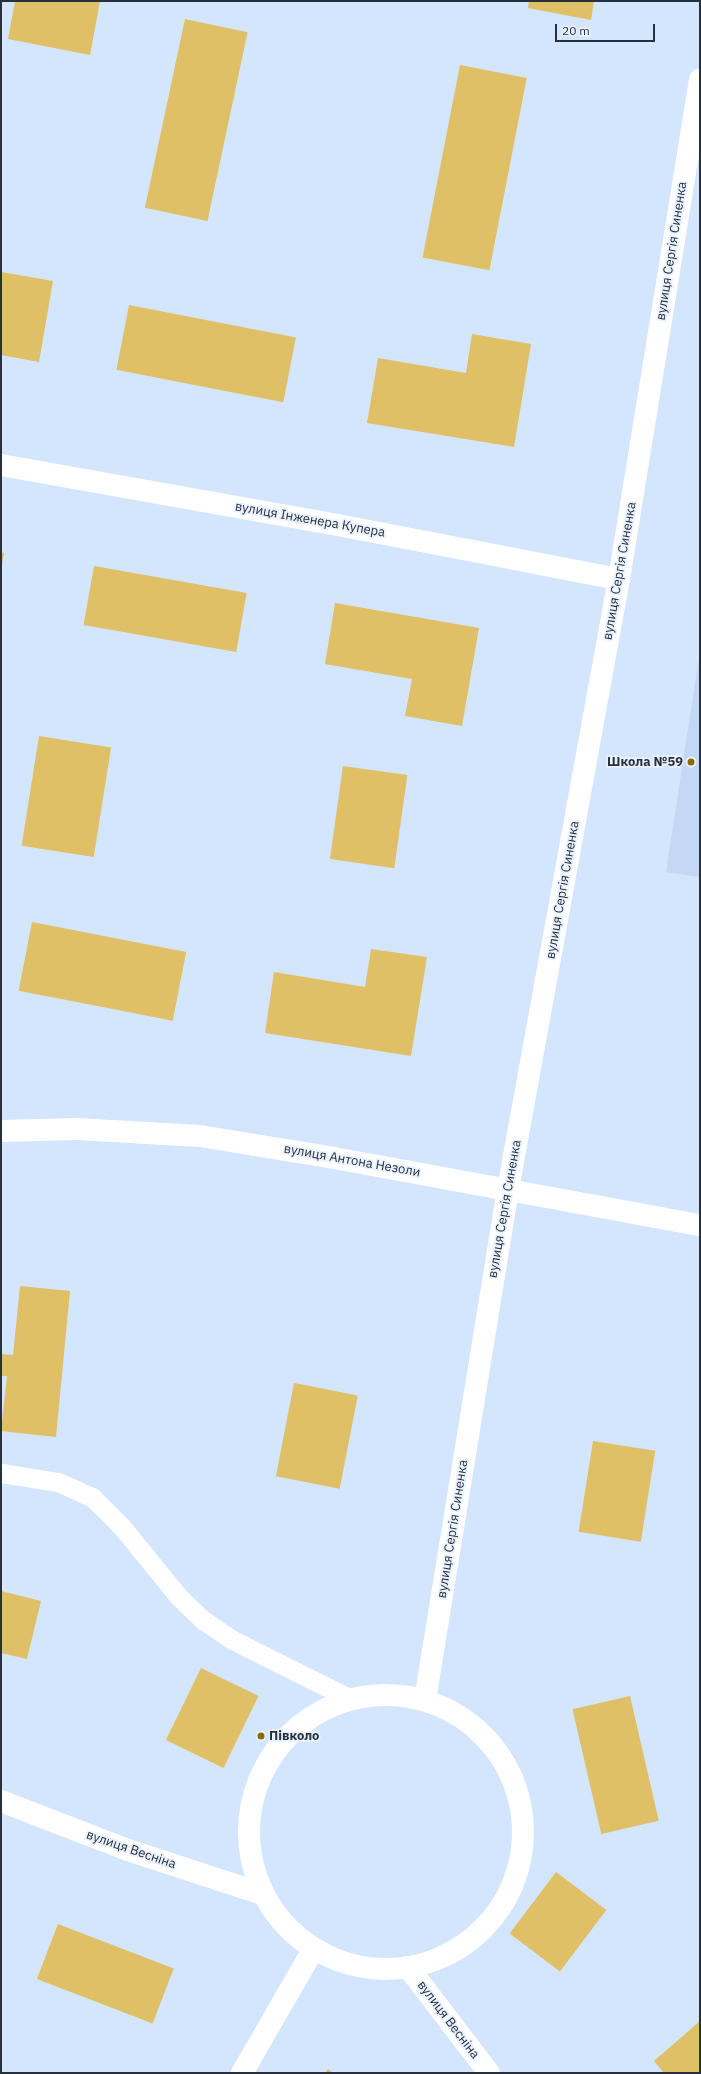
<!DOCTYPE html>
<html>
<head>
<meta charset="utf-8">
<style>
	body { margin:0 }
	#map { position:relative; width:701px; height:2074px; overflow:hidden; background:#d4e5fe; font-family:"IBM Plex Sans",sans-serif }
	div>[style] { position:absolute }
	.built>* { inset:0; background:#c4d7f4 }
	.building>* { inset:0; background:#dfc066; transform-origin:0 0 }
	.lane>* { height:19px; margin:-9.5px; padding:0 9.5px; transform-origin:9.5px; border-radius:9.5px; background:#fff }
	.street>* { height:22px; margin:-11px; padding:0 11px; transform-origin:11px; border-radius:11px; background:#fff }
	.street>.ring { margin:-11px; padding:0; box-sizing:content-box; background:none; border:22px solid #fff; border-radius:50% }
	.secondary>* { height:22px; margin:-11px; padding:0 11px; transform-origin:11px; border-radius:11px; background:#fff }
	.dots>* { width:11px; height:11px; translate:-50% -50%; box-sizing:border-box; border:2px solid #e9f2fe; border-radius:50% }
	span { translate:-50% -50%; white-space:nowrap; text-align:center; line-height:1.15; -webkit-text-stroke:3.5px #e9f2fe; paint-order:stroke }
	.street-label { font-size:13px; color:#28303c }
	.poi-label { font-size:13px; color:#28303c; font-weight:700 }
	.right { translate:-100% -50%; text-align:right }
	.left { translate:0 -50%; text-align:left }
	.frame { position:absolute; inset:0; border:2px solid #28303c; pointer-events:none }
	.scale { position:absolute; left:555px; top:24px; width:100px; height:18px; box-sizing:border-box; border:2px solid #28303c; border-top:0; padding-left:5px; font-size:12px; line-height:14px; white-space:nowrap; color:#28303c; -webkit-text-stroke:3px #e9f2fe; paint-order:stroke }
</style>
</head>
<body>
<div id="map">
	<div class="built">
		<i style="clip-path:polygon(700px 651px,700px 877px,666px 872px)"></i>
	</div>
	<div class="building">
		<i style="clip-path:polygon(15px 1px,100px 1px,90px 55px,8px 39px)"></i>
		<i style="clip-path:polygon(529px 1px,594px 1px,591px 20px,528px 8px)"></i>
		<i style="left:185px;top:19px;width:64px;height:193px;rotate:12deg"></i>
		<i style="left:460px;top:65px;width:68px;height:196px;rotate:11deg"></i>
		<i style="clip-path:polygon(1px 272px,53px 281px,39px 362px,1px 355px)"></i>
		<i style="left:129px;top:305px;width:170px;height:66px;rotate:11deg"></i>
		<i style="clip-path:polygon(472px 334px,531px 344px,514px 447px,367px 423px,378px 358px,466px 373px)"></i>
		<i style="clip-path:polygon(1px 552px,4px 553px,2px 565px,1px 565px)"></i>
		<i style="left:94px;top:566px;width:155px;height:60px;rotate:10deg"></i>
		<i style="clip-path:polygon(335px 603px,479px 628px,462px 726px,405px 716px,412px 679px,325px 664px)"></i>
		<i style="left:39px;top:736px;width:73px;height:111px;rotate:9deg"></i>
		<i style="left:343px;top:766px;width:65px;height:94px;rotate:8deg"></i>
		<i style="left:32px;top:922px;width:157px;height:70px;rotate:11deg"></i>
		<i style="clip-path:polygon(371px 949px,427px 957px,411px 1056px,265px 1033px,274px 972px,365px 987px)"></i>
		<i style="clip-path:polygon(20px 1286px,70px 1291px,56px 1437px,1px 1431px,7px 1376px,1px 1376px,1px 1354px,13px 1355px)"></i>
		<i style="left:294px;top:1383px;width:65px;height:95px;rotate:11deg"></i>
		<i style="left:593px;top:1441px;width:63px;height:92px;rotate:9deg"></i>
		<i style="clip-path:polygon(1px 1591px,41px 1601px,27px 1659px,1px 1653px)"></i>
		<i style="left:201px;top:1668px;width:64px;height:80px;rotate:26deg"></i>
		<i style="left:630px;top:1696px;width:128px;height:59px;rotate:77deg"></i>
		<i style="left:556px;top:1872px;width:63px;height:77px;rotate:37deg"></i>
		<i style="left:58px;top:1924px;width:124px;height:59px;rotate:21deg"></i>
		<i style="clip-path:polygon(700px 2021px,700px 2073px,664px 2073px,654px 2061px)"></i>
		<i style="clip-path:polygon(328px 2069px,333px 2073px,325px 2073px)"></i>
	</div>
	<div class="lane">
		<i style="left:1px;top:1473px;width:58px;rotate:9deg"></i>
		<i style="left:58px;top:1482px;width:37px;rotate:24deg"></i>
		<i style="left:92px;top:1497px;width:42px;rotate:45deg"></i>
		<i style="left:122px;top:1527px;width:89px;rotate:50.9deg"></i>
		<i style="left:178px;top:1596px;width:35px;rotate:44deg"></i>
		<i style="left:203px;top:1620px;width:34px;rotate:34deg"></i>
		<i style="left:231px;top:1639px;width:134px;rotate:26.6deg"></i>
	</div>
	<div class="street">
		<i style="left:1px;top:465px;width:342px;rotate:10.1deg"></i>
		<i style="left:338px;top:525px;width:286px;rotate:10.9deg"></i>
		<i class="ring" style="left:249px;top:1695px;width:252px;height:252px"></i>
		<i style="left:425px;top:1700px;width:518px;rotate:-80.77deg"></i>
		<i style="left:1px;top:1801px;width:136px;rotate:21.1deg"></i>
		<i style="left:128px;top:1850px;width:142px;rotate:18.1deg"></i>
		<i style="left:408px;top:1967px;width:133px;rotate:52.6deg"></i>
		<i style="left:242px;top:2073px;width:142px;rotate:-60deg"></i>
	</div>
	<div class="secondary">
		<i style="left:1px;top:1131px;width:76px;rotate:-1.5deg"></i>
		<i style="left:77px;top:1129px;width:123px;rotate:3.3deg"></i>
		<i style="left:200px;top:1136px;width:136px;rotate:9.3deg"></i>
		<i style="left:334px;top:1158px;width:372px;rotate:10.4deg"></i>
		<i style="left:508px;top:1189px;width:620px;rotate:-79.69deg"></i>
		<i style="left:619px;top:579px;width:506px;rotate:-80.78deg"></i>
	</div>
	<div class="dots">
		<i style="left:691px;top:762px;background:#866b07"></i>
		<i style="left:261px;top:1736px;background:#866b07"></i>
	</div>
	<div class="street-label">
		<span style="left:672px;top:251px;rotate:-81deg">вулиця Сергія Синенка</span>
		<span style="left:310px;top:520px;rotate:10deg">вулиця Інженера Купера</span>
		<span style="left:620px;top:571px;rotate:-80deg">вулиця Сергія Синенка</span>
		<span style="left:563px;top:890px;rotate:-80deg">вулиця Сергія Синенка</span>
		<span style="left:352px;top:1161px;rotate:10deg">вулиця Антона Незоли</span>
		<span style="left:505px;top:1209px;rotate:-80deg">вулиця Сергія Синенка</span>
		<span style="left:453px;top:1529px;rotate:-81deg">вулиця Сергія Синенка</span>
		<span style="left:131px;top:1850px;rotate:19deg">вулиця Весніна</span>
		<span style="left:448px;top:2020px;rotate:53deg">вулиця Весніна</span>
	</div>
	<div class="poi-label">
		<span class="right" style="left:683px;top:762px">Школа №59</span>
		<span class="left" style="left:269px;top:1736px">Півколо</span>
	</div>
	<div class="frame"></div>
	<div class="scale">20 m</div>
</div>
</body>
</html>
